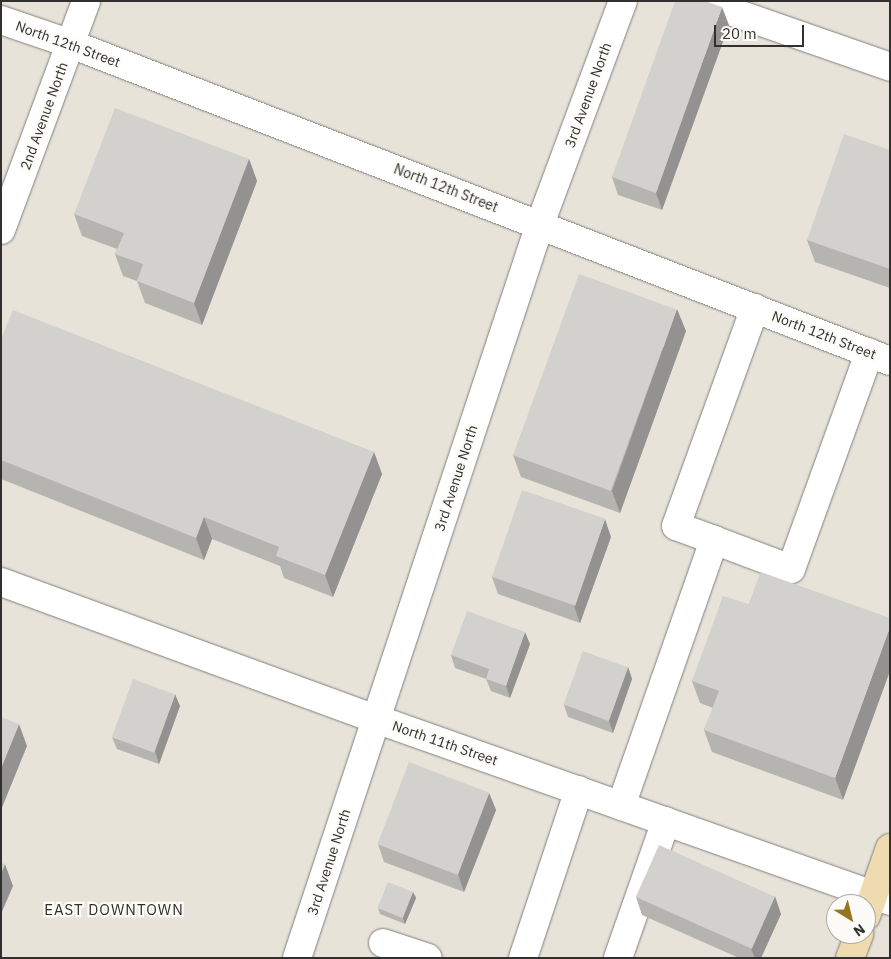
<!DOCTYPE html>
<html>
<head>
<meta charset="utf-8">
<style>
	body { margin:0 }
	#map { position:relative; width:891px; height:959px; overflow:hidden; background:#efeeea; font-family:"IBM Plex Sans",sans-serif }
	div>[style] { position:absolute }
	.built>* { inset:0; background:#e8e3d9 }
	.roads { filter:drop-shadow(0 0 1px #81807d) drop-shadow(0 0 1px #81807d) }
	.minor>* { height:28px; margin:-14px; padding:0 14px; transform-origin:14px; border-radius:14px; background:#fff }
	.major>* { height:28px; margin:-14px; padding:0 14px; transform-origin:14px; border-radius:14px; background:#eedcb0 }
	.wall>* { inset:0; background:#b5b4b0 }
	.shaded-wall>* { inset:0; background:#939290 }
	.building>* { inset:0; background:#d2d1cd; transform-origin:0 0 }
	span { translate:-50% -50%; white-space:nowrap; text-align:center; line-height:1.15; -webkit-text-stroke:4.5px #fcfbf7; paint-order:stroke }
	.street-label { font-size:14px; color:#31302f }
	.neighbourhood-label { font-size:15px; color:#31302f; letter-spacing:1px }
	.frame { position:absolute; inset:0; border:2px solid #31302f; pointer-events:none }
	.north { position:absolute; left:826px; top:894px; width:50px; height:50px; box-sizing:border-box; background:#fcfbf7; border:1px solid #abaaa7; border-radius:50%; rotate:144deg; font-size:14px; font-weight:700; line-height:20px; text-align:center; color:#31302f }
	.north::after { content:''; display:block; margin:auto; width:18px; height:22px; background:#95751d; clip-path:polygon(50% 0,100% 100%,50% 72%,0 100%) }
	.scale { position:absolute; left:714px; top:25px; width:90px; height:22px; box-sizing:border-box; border:2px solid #31302f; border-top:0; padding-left:6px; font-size:15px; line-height:18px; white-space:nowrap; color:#31302f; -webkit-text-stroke:4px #fcfbf7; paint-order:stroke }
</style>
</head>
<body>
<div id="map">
	<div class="built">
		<i style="clip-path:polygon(evenodd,1px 1px,890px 1px,890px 958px,1px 958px,1px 1px,836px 904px,866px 904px,866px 934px,836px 934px,836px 904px)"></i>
	</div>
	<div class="roads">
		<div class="minor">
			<i style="left:701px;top:1px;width:200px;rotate:19.2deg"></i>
			<i style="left:1px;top:20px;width:74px;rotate:18.9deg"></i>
			<i style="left:71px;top:44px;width:878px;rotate:21.16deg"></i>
			<i style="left:1px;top:230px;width:244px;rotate:-69.6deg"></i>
			<i style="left:714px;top:540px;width:40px;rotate:-159.8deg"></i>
			<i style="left:676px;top:526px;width:232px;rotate:-70.1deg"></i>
			<i style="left:1px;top:582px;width:399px;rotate:20.1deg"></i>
			<i style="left:376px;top:719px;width:545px;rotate:19.5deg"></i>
			<i style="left:621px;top:806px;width:282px;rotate:-70.7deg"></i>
			<i style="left:714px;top:540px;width:82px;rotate:20.6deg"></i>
			<i style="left:791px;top:569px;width:230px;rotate:-70.1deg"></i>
			<i style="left:383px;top:943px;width:47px;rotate:18.4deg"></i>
			<i style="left:297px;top:958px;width:773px;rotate:-71.68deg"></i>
			<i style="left:540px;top:224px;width:238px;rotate:-69.6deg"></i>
			<i style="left:523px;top:958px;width:177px;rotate:-71.6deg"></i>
			<i style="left:618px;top:958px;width:145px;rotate:-70.7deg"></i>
		</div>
		<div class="major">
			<i style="left:866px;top:916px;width:72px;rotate:-70.6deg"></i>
			<i style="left:850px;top:958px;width:26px;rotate:-69deg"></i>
		</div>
	</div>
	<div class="wall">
		<i style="clip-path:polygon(729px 25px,662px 210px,618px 195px,612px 177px)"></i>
		<i style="clip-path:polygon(890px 150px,890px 288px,815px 262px,807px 240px)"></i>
		<i style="clip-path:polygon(249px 159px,257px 181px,202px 325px,145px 303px,137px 281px,123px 276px,115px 254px,117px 249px,82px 236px,74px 214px)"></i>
		<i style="clip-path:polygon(686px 331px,620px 513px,521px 477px,513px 455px)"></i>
		<i style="clip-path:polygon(1px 339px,374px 452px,382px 474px,333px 597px,284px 578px,280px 566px,212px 539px,204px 560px,1px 479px)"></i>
		<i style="clip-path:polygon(611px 537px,580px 623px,498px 594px,492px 577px)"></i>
		<i style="clip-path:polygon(761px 572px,843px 800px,712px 752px,704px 730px,713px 708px,700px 703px,692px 681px,749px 604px)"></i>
		<i style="clip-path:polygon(530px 644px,510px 698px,491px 691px,486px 679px,455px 668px,451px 655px)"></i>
		<i style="clip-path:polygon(628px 667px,632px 679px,613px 733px,568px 717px,564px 705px)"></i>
		<i style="clip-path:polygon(180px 706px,159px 764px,117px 749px,112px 737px)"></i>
		<i style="clip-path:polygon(489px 793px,496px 810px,464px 892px,384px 862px,378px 844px)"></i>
		<i style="clip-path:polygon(413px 892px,416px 898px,405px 924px,380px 914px,378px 908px)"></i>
		<i style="clip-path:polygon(636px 897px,781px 914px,761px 958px,739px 958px,642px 915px)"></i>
	</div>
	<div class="shaded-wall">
		<i style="clip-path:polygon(722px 7px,729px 25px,662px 210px,656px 193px)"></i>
		<i style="clip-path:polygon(249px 159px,257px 181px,202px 325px,194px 303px)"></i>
		<i style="clip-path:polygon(677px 309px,686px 331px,620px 513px,612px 491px)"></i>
		<i style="clip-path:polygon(374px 452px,382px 474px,333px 597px,325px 575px)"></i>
		<i style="clip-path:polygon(204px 517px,212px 539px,204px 560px,196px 538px)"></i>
		<i style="clip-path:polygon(605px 519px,611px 537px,580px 623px,574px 606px)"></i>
		<i style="clip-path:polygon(890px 627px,890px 671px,843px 800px,835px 778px)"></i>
		<i style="clip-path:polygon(525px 632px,530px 644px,510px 698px,506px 686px)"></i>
		<i style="clip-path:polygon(628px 667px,632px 679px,613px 733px,609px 721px)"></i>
		<i style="clip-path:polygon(175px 694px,180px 706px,159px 764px,155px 751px)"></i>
		<i style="clip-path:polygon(19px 724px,27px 746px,1px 810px,1px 768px)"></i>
		<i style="clip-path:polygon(489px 793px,496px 810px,464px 892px,458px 874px)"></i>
		<i style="clip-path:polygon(5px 864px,13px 886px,1px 914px,1px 873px)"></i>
		<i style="clip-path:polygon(413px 892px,416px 898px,405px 924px,403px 918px)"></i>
		<i style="clip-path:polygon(775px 896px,781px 914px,761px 958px,755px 958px,751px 949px)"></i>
	</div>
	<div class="building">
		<i style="clip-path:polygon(675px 1px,705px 1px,722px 7px,656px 193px,612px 177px)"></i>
		<i style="clip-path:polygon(115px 108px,249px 159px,194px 303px,137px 281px,143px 264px,115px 254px,124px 233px,74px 214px)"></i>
		<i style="clip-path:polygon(844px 134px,890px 150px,890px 269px,807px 240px)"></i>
		<i style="left:579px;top:274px;width:104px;height:193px;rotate:20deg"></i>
		<i style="clip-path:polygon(13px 310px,374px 452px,325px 575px,276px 556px,279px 547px,204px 517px,196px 538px,1px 460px,1px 339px)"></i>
		<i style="left:522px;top:490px;width:88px;height:92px;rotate:19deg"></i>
		<i style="clip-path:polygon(761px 572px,890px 618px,890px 627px,835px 778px,704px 730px,719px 691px,692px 681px,723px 596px,749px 604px)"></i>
		<i style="clip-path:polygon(467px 611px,525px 632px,506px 686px,486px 679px,489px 669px,451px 655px)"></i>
		<i style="left:583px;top:651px;width:48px;height:57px;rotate:20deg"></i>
		<i style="left:133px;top:679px;width:45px;height:62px;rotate:20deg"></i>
		<i style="clip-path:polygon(1px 717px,19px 724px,1px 768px)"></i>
		<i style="left:409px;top:762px;width:86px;height:88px;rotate:21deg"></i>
		<i style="left:659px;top:845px;width:127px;height:57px;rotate:24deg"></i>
		<i style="clip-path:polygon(1px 863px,5px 864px,1px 873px)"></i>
		<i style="left:388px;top:882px;width:27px;height:28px;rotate:22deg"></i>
	</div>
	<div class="street-label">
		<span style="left:68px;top:44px;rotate:20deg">North 12th Street</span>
		<span style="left:588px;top:95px;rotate:-70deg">3rd Avenue North</span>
		<span style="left:44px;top:116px;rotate:-70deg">2nd Avenue North</span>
		<span style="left:446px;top:188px;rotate:21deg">North 12th Street</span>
		<span style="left:824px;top:335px;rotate:21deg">North 12th Street</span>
		<span style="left:456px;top:478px;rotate:-72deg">3rd Avenue North</span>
		<span style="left:445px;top:743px;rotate:19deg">North 11th Street</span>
		<span style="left:329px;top:862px;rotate:-72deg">3rd Avenue North</span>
	</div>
	<div class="neighbourhood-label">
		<span style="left:114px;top:910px">EAST DOWNTOWN</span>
	</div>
	<div class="frame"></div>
	<div class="north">N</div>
	<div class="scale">20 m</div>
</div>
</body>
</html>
